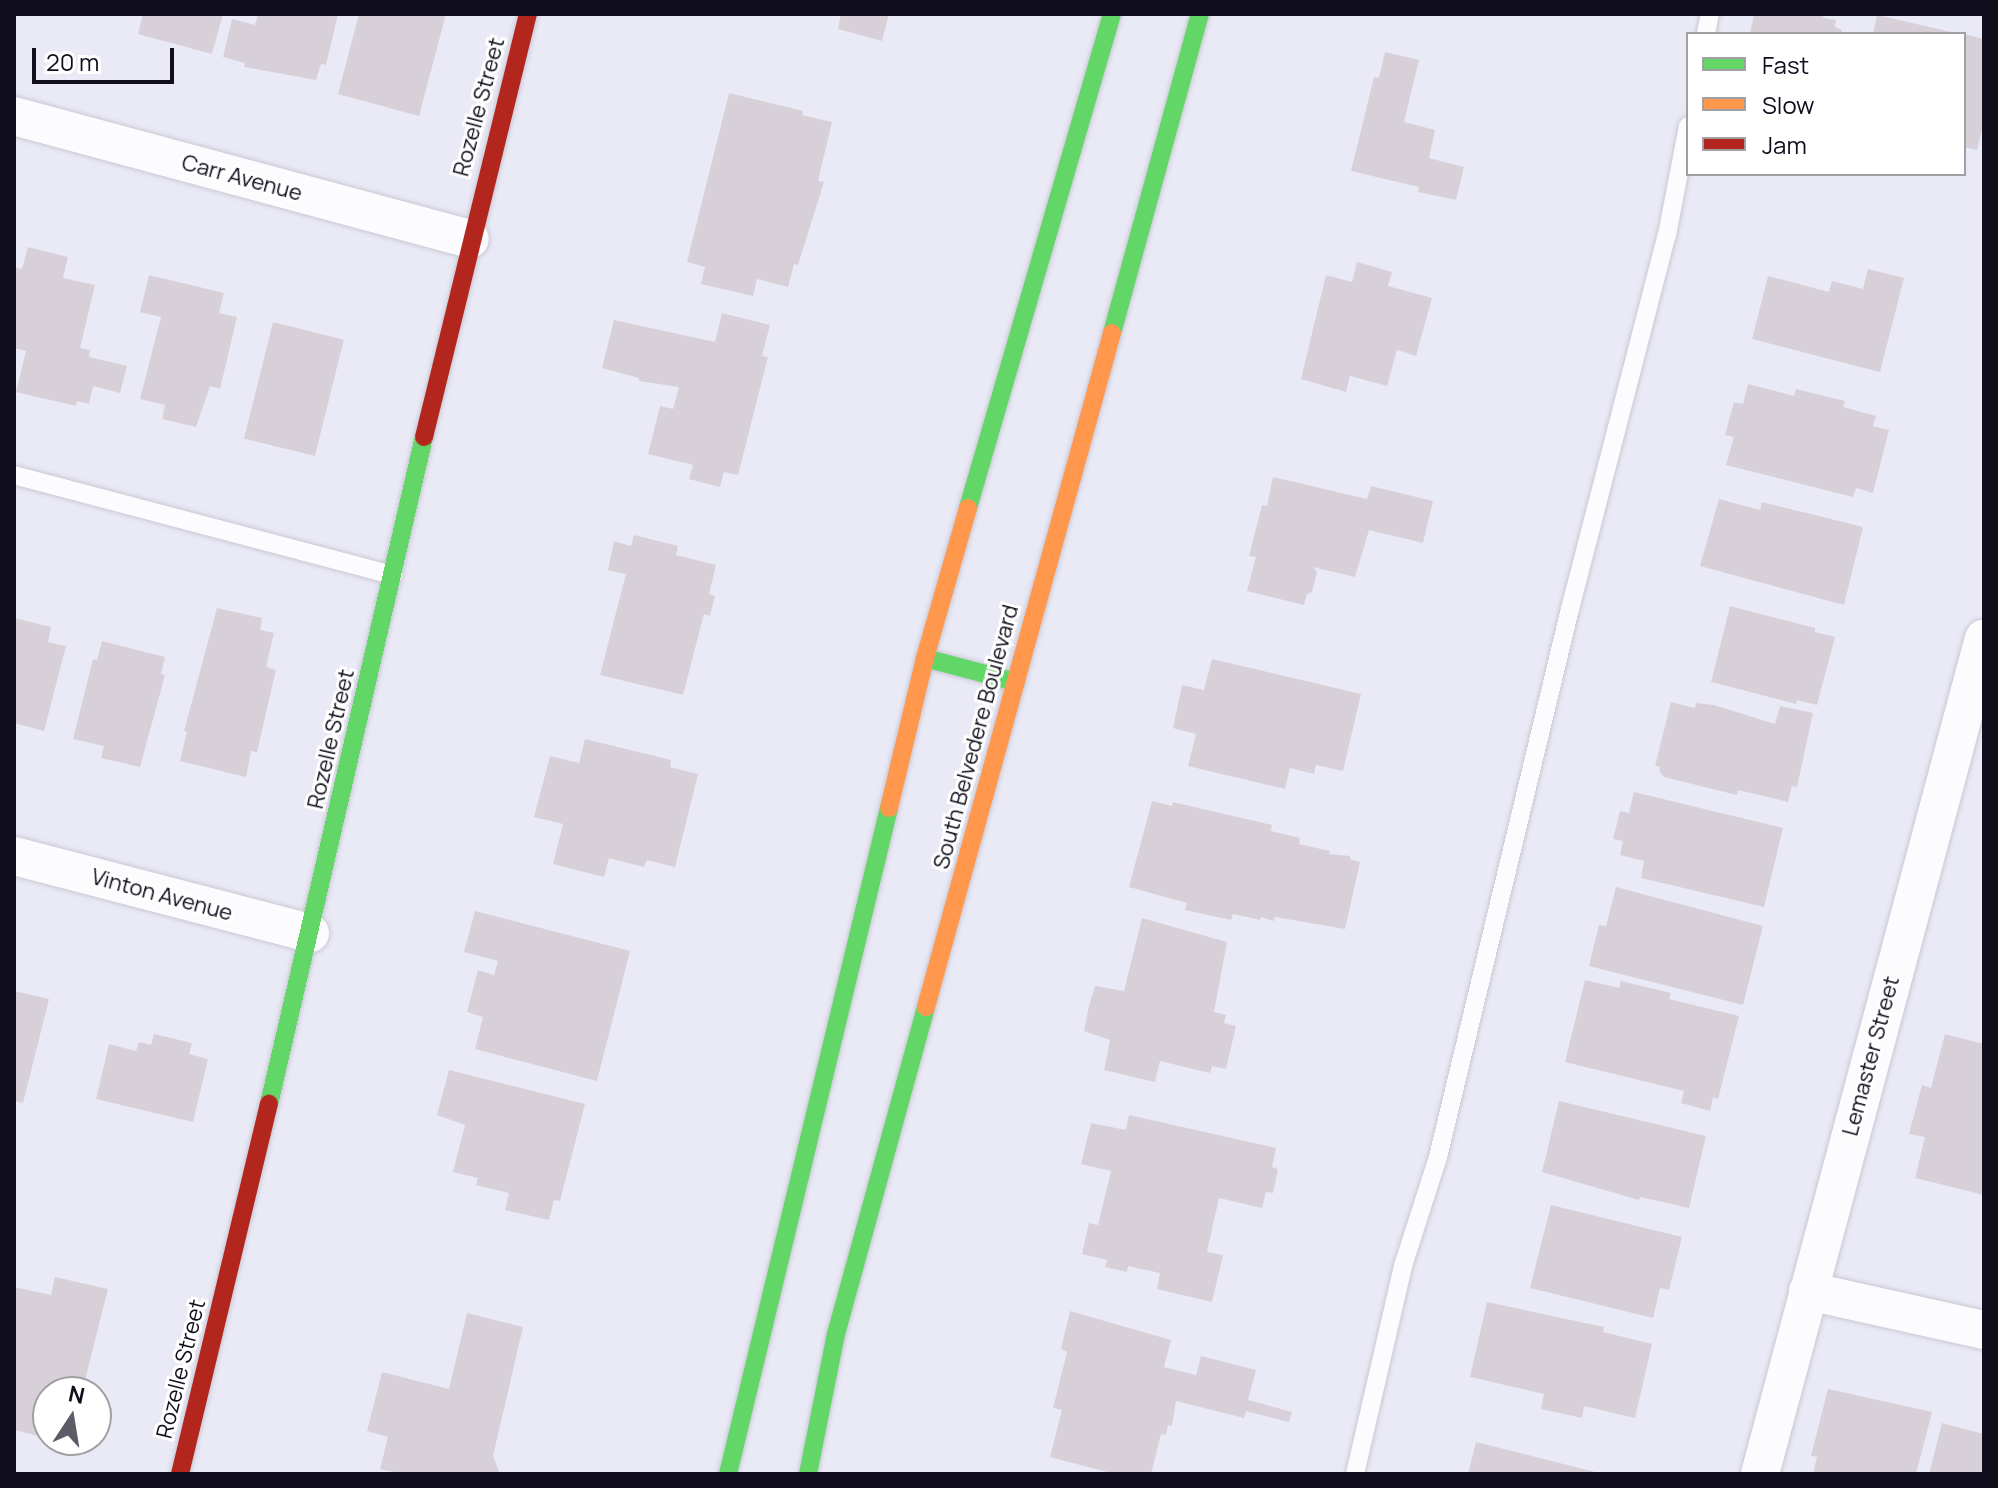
<!DOCTYPE html>
<html>
<head>
<meta charset="utf-8">
<style>
	body { margin:0 }
	#map { position:relative; width:1998px; height:1488px; overflow:hidden; background:#eaeaf6; font-family:Manrope,sans-serif }
	div>[style] { position:absolute }
	.building>* { inset:0; background:#d8d0d9; transform-origin:0 0 }
	.roads { filter:drop-shadow(0 0 2px #c9c8d5) drop-shadow(0 0 2px #c9c8d5) }
	.lane>* { height:18px; margin:-9px; padding:0 9px; transform-origin:9px; border-radius:9px; background:#fcfcfe }
	.street>* { height:38px; margin:-19px; padding:0 19px; transform-origin:19px; border-radius:19px; background:#fcfcfe }
	.fast>* { height:18px; margin:-9px; padding:0 9px; transform-origin:9px; border-radius:9px; background:#63d668 }
	.slow>* { height:18px; margin:-9px; padding:0 9px; transform-origin:9px; border-radius:9px; background:#ff974d }
	.jam>* { height:18px; margin:-9px; padding:0 9px; transform-origin:9px; border-radius:9px; background:#b3261e }
	span { translate:-50% -50%; white-space:nowrap; text-align:center; line-height:1.15; -webkit-text-stroke:6px #fff; paint-order:stroke }
	.street-label { font-size:22px; color:#100e1c }
	.frame { position:absolute; inset:0; border:16px solid #100e1c; pointer-events:none }
	.legend { position:absolute; left:1686px; top:32px; width:280px; height:144px; box-sizing:border-box; background:#fff; border:2px solid #9f9fa4; margin:0; padding:10px 14px; list-style:none; font-size:24px; color:#100e1c }
	.legend li { display:flex; align-items:center; gap:16px; height:40px }
	.legend b { width:40px; border:2px solid #9f9fa4 }
	.north { position:absolute; left:32px; top:1376px; width:80px; height:80px; box-sizing:border-box; background:#fff; border:2px solid #9f9fa4; border-radius:50%; rotate:12deg; font-size:22px; font-weight:700; line-height:32px; text-align:center; color:#100e1c }
	.north::after { content:''; display:block; margin:auto; width:28px; height:36px; background:#5c5b68; clip-path:polygon(50% 0,100% 100%,50% 72%,0 100%) }
	.scale { position:absolute; left:32px; top:48px; width:142px; height:36px; box-sizing:border-box; border:4px solid #100e1c; border-top:0; padding-left:10px; font-size:24px; line-height:28px; white-space:nowrap; color:#100e1c; -webkit-text-stroke:6px #fff; paint-order:stroke }
</style>
</head>
<body>
<div id="map">
	<div class="building">
		<i style="clip-path:polygon(143px 14px,223px 14px,212px 54px,138px 34px)"></i>
		<i style="clip-path:polygon(258px 14px,338px 14px,326px 65px,321px 64px,316px 80px,244px 67px,245px 63px,223px 57px,232px 19px,255px 25px)"></i>
		<i style="clip-path:polygon(359px 14px,446px 14px,419px 116px,338px 94px)"></i>
		<i style="clip-path:polygon(841px 14px,889px 14px,882px 41px,838px 29px)"></i>
		<i style="clip-path:polygon(1754px 14px,1824px 14px,1823px 18px,1836px 20px,1835px 27px,1842px 30px,1841px 34px,1750px 34px)"></i>
		<i style="clip-path:polygon(1877px 15px,1956px 33px,1956px 34px,1873px 34px)"></i>
		<i style="clip-path:polygon(1964px 34px,1984px 39px,1984px 122px,1977px 150px,1964px 147px)"></i>
		<i style="clip-path:polygon(1385px 52px,1419px 60px,1404px 122px,1435px 130px,1429px 158px,1464px 167px,1456px 200px,1418px 192px,1419px 187px,1351px 171px,1374px 77px,1379px 78px)"></i>
		<i style="clip-path:polygon(729px 93px,803px 111px,802px 115px,832px 122px,818px 181px,824px 182px,798px 265px,794px 264px,788px 287px,757px 279px,753px 296px,701px 284px,705px 267px,687px 262px)"></i>
		<i style="clip-path:polygon(28px 247px,68px 257px,63px 278px,95px 285px,80px 348px,90px 350px,89px 357px,127px 366px,120px 393px,93px 386px,89px 404px,77px 401px,76px 406px,16px 392px,26px 351px,14px 348px,14px 267px,22px 269px)"></i>
		<i style="clip-path:polygon(1357px 262px,1392px 272px,1388px 286px,1432px 298px,1416px 356px,1397px 350px,1387px 386px,1350px 376px,1346px 392px,1301px 379px,1326px 275px,1352px 282px)"></i>
		<i style="clip-path:polygon(1868px 269px,1904px 278px,1880px 372px,1752px 339px,1768px 276px,1829px 292px,1832px 281px,1863px 289px)"></i>
		<i style="clip-path:polygon(149px 275px,224px 293px,219px 313px,237px 317px,220px 389px,210px 386px,196px 427px,162px 419px,165px 405px,140px 399px,161px 317px,140px 312px)"></i>
		<i style="clip-path:polygon(722px 313px,770px 325px,762px 356px,768px 357px,738px 475px,724px 472px,720px 487px,689px 479px,693px 465px,648px 454px,660px 406px,673px 409px,679px 387px,639px 381px,639px 378px,602px 368px,614px 320px,715px 342px)"></i>
		<i style="left:273px;top:322px;width:73px;height:120px;rotate:14deg"></i>
		<i style="clip-path:polygon(1748px 384px,1794px 396px,1796px 389px,1845px 401px,1843px 407px,1876px 416px,1873px 426px,1889px 430px,1873px 493px,1856px 488px,1853px 497px,1726px 465px,1734px 437px,1725px 435px,1734px 402px,1743px 404px)"></i>
		<i style="clip-path:polygon(1273px 477px,1367px 499px,1371px 486px,1433px 501px,1423px 543px,1369px 530px,1355px 577px,1313px 567px,1317px 572px,1312px 592px,1307px 594px,1304px 605px,1247px 591px,1256px 557px,1249px 556px,1262px 505px,1267px 506px)"></i>
		<i style="clip-path:polygon(1719px 499px,1760px 510px,1762px 502px,1863px 527px,1844px 605px,1700px 566px)"></i>
		<i style="clip-path:polygon(634px 535px,678px 546px,676px 555px,716px 565px,709px 594px,715px 596px,710px 616px,704px 614px,683px 695px,600px 675px,626px 574px,608px 570px,614px 541px,631px 546px)"></i>
		<i style="clip-path:polygon(1730px 606px,1815px 628px,1815px 632px,1835px 637px,1817px 705px,1797px 700px,1796px 704px,1711px 682px)"></i>
		<i style="clip-path:polygon(217px 608px,262px 618px,260px 630px,274px 633px,266px 667px,276px 670px,257px 752px,251px 751px,246px 777px,180px 761px,187px 732px,184px 731px)"></i>
		<i style="clip-path:polygon(14px 618px,51px 627px,48px 642px,66px 646px,44px 731px,14px 723px)"></i>
		<i style="clip-path:polygon(102px 641px,165px 657px,161px 674px,165px 675px,140px 767px,101px 758px,104px 746px,73px 739px,93px 659px,97px 660px)"></i>
		<i style="clip-path:polygon(1212px 659px,1361px 694px,1343px 771px,1316px 765px,1314px 774px,1290px 768px,1285px 789px,1188px 766px,1196px 734px,1173px 728px,1182px 685px,1204px 690px)"></i>
		<i style="clip-path:polygon(1671px 702px,1695px 708px,1696px 703px,1714px 705px,1775px 724px,1780px 706px,1813px 713px,1797px 787px,1792px 786px,1788px 802px,1738px 790px,1737px 795px,1664px 777px,1659px 771px,1660px 767px,1655px 766px)"></i>
		<i style="clip-path:polygon(585px 739px,671px 760px,670px 767px,698px 774px,675px 867px,647px 860px,644px 867px,609px 858px,604px 877px,553px 864px,563px 824px,534px 817px,550px 756px,579px 763px)"></i>
		<i style="clip-path:polygon(1634px 792px,1783px 828px,1764px 907px,1641px 878px,1644px 861px,1620px 855px,1623px 841px,1613px 839px,1620px 811px,1629px 813px)"></i>
		<i style="clip-path:polygon(1152px 801px,1172px 806px,1173px 802px,1272px 825px,1271px 831px,1300px 838px,1299px 844px,1330px 851px,1329px 854px,1350px 856px,1350px 859px,1360px 862px,1345px 929px,1275px 917px,1274px 921px,1261px 917px,1260px 920px,1233px 914px,1231px 920px,1185px 910px,1187px 903px,1129px 887px)"></i>
		<i style="clip-path:polygon(1616px 887px,1763px 926px,1743px 1005px,1589px 966px,1599px 925px,1606px 926px)"></i>
		<i style="clip-path:polygon(475px 911px,630px 951px,597px 1081px,475px 1049px,483px 1017px,467px 1012px,478px 970px,494px 975px,498px 961px,464px 952px)"></i>
		<i style="clip-path:polygon(1142px 918px,1227px 942px,1214px 1012px,1226px 1015px,1224px 1023px,1236px 1026px,1226px 1069px,1212px 1066px,1210px 1073px,1160px 1061px,1155px 1082px,1104px 1070px,1110px 1040px,1084px 1031px,1089px 1006px,1095px 986px,1124px 991px)"></i>
		<i style="clip-path:polygon(1585px 980px,1619px 988px,1621px 981px,1671px 993px,1669px 999px,1739px 1016px,1718px 1099px,1713px 1097px,1710px 1111px,1681px 1103px,1684px 1091px,1565px 1062px)"></i>
		<i style="clip-path:polygon(14px 991px,49px 999px,23px 1103px,14px 1101px)"></i>
		<i style="clip-path:polygon(154px 1034px,192px 1043px,189px 1054px,208px 1059px,193px 1122px,96px 1099px,109px 1044px,136px 1051px,139px 1042px,151px 1045px)"></i>
		<i style="clip-path:polygon(1945px 1034px,1984px 1044px,1984px 1195px,1915px 1178px,1925px 1137px,1909px 1134px,1922px 1085px,1931px 1088px)"></i>
		<i style="clip-path:polygon(449px 1070px,585px 1104px,560px 1201px,554px 1200px,549px 1220px,505px 1210px,509px 1193px,476px 1185px,478px 1178px,453px 1172px,465px 1125px,437px 1115px)"></i>
		<i style="clip-path:polygon(1559px 1101px,1706px 1136px,1689px 1208px,1640px 1197px,1639px 1200px,1542px 1172px)"></i>
		<i style="clip-path:polygon(1129px 1115px,1276px 1148px,1272px 1167px,1278px 1169px,1273px 1193px,1266px 1192px,1262px 1208px,1219px 1198px,1207px 1252px,1223px 1255px,1212px 1302px,1157px 1289px,1160px 1273px,1128px 1266px,1127px 1272px,1105px 1267px,1107px 1260px,1082px 1254px,1089px 1223px,1098px 1225px,1111px 1171px,1081px 1164px,1091px 1123px,1126px 1130px)"></i>
		<i style="clip-path:polygon(1551px 1205px,1682px 1237px,1669px 1290px,1660px 1288px,1653px 1318px,1530px 1288px)"></i>
		<i style="clip-path:polygon(55px 1277px,108px 1289px,82px 1392px,48px 1392px,48px 1438px,14px 1430px,14px 1287px,51px 1295px)"></i>
		<i style="clip-path:polygon(1487px 1302px,1604px 1327px,1603px 1332px,1652px 1344px,1635px 1418px,1584px 1406px,1582px 1418px,1541px 1409px,1544px 1394px,1470px 1377px)"></i>
		<i style="clip-path:polygon(1070px 1311px,1171px 1340px,1164px 1367px,1196px 1375px,1201px 1356px,1256px 1370px,1248px 1400px,1292px 1412px,1289px 1422px,1246px 1411px,1244px 1418px,1176px 1401px,1172px 1426px,1168px 1425px,1166px 1435px,1161px 1434px,1151px 1474px,1115px 1474px,1050px 1457px,1062px 1410px,1053px 1408px,1067px 1352px,1061px 1349px)"></i>
		<i style="clip-path:polygon(467px 1313px,523px 1327px,493px 1456px,500px 1474px,402px 1474px,380px 1469px,388px 1437px,367px 1431px,382px 1372px,449px 1389px)"></i>
		<i style="clip-path:polygon(1828px 1389px,1932px 1412px,1916px 1474px,1813px 1474px,1817px 1457px,1811px 1456px)"></i>
		<i style="clip-path:polygon(1942px 1423px,1984px 1434px,1984px 1474px,1929px 1474px)"></i>
		<i style="clip-path:polygon(1476px 1442px,1599px 1473px,1599px 1474px,1468px 1474px)"></i>
	</div>
	<div class="roads">
		<div class="lane">
			<i style="left:1706px;top:34px;width:20px;rotate:-79deg"></i>
			<i style="left:14px;top:475px;width:392px;rotate:14.8deg"></i>
			<i style="left:1355px;top:1474px;width:213px;rotate:-77deg"></i>
			<i style="left:1403px;top:1266px;width:114px;rotate:-72.2deg"></i>
			<i style="left:1438px;top:1157px;width:564px;rotate:-76.46deg"></i>
			<i style="left:1570px;top:609px;width:386px;rotate:-75.5deg"></i>
			<i style="left:1667px;top:235px;width:111px;rotate:-79.1deg"></i>
		</div>
		<div class="street">
			<i style="left:14px;top:116px;width:472px;rotate:15.1deg"></i>
			<i style="left:14px;top:856px;width:306px;rotate:14.6deg"></i>
			<i style="left:1808px;top:1291px;width:180px;rotate:12.5deg"></i>
			<i style="left:1760px;top:1474px;width:865px;rotate:-75deg"></i>
		</div>
		<div class="fast">
			<i style="left:1112px;top:333px;width:331px;rotate:-74.6deg"></i>
			<i style="left:968px;top:508px;width:515px;rotate:-73.75deg"></i>
			<i style="left:925px;top:658px;width:94px;rotate:14.8deg"></i>
			<i style="left:269px;top:1104px;width:685px;rotate:-76.92deg"></i>
			<i style="left:728px;top:1474px;width:685px;rotate:-76.41deg"></i>
			<i style="left:808px;top:1474px;width:143px;rotate:-78.7deg"></i>
			<i style="left:836px;top:1334px;width:339px;rotate:-74.6deg"></i>
		</div>
		<div class="slow">
			<i style="left:889px;top:808px;width:154px;rotate:-76.5deg"></i>
			<i style="left:925px;top:658px;width:156px;rotate:-74deg"></i>
			<i style="left:926px;top:1007px;width:699px;rotate:-74.57deg"></i>
		</div>
		<div class="jam">
			<i style="left:424px;top:437px;width:436px;rotate:-76.2deg"></i>
			<i style="left:180px;top:1474px;width:381px;rotate:-76.5deg"></i>
		</div>
	</div>
	<div class="street-label">
		<span style="left:479px;top:107px;rotate:-75deg">Rozelle Street</span>
		<span style="left:242px;top:178px;rotate:15deg">Carr Avenue</span>
		<span style="left:976px;top:737px;rotate:-75deg">South Belvedere Boulevard</span>
		<span style="left:331px;top:739px;rotate:-77deg">Rozelle Street</span>
		<span style="left:162px;top:895px;rotate:15deg">Vinton Avenue</span>
		<span style="left:1871px;top:1056px;rotate:-75deg">Lemaster Street</span>
		<span style="left:181px;top:1369px;rotate:-76deg">Rozelle Street</span>
	</div>
	<div class="frame"></div>
	<ul class="legend">
	<li><b style="height:10px;background:#63d668"></b>Fast</li>
	<li><b style="height:10px;background:#ff974d"></b>Slow</li>
	<li><b style="height:10px;background:#b3261e"></b>Jam</li>
	</ul>
	<div class="north">N</div>
	<div class="scale">20 m</div>
</div>
</body>
</html>
